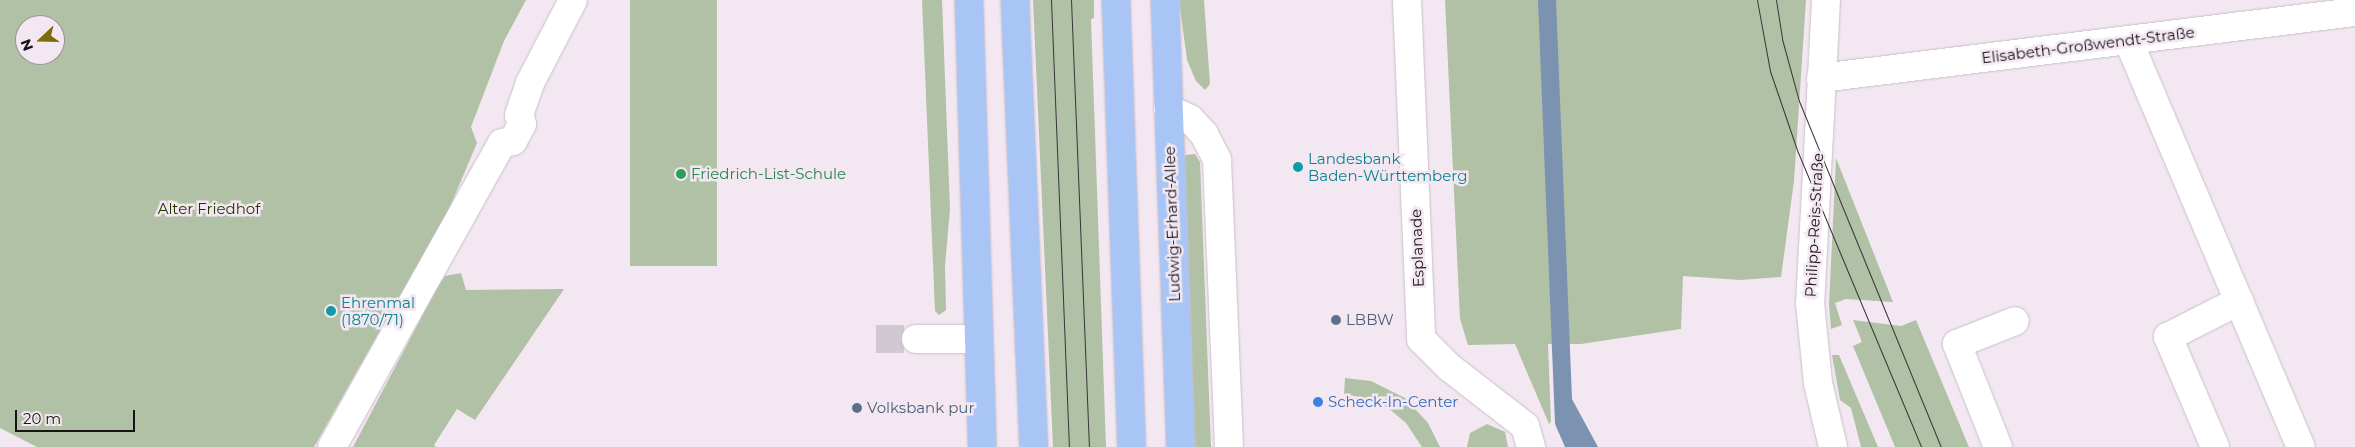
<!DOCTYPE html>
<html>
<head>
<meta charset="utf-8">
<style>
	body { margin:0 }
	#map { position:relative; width:2355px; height:447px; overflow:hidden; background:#f3e8f2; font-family:Montserrat,sans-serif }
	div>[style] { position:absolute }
	.green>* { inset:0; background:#b1c1a5; transform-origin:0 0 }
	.water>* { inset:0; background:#7c92b1 }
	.minor-tunnel>* { height:28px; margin-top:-14px; transform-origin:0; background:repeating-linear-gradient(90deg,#d2c8d1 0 28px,transparent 0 42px) }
	.roads { filter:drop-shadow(0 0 1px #cabfc9) drop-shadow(0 0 1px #cabfc9) }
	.minor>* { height:28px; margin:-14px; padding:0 14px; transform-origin:14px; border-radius:14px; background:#fff }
	.major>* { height:28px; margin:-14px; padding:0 14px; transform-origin:14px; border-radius:14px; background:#a9c5f5 }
	.tram>* { height:1px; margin:-0.5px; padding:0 0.5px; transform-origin:0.5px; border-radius:0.5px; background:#393438 }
	.dots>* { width:14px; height:14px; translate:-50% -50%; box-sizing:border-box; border:2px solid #f3e8f2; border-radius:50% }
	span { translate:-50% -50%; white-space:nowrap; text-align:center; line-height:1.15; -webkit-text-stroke:5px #f3e8f2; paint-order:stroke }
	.street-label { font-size:15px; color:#171316 }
	.culture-label { font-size:15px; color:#0d838f }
	.left { translate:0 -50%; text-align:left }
	.leisure-label { font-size:15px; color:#27864d }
	.park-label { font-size:15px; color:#223a02 }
	.service-label { font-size:15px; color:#4e5e75 }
	.shop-label { font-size:15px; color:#366cbe }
	.north { position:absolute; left:15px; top:15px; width:50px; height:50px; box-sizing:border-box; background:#f3e8f2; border:1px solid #9b939a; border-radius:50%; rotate:249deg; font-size:14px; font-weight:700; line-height:20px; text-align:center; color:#171316 }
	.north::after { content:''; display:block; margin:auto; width:18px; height:22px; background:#7b6d08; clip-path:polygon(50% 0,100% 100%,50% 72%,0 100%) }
	.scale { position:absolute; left:15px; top:410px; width:120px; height:22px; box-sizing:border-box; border:2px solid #171316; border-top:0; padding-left:6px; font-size:15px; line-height:18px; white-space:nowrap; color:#171316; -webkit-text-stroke:4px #f3e8f2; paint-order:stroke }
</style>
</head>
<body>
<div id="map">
	<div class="green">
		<i style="clip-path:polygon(evenodd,0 0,526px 0,504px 41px,471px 127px,477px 143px,449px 209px,314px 447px,37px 447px,0 428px,0 0,25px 25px,55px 25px,55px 55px,25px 55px,25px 25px)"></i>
		<i style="left:630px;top:0;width:87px;height:266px"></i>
		<i style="clip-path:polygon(922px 0,942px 0,950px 209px,945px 266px,946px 310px,939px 315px,935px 311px)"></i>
		<i style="clip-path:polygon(1033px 0,1094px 0,1094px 18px,1091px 19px,1106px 447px,1053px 447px)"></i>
		<i style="clip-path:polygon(1179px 0,1204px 0,1210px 84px,1205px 90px,1196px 81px,1187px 60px)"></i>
		<i style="clip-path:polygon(1445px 0,1806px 0,1794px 181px,1781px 277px,1740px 280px,1683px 276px,1681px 329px,1581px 344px,1548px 344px,1551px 422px,1549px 424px,1515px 344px,1468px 345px,1460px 319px)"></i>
		<i style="clip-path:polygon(1195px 154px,1200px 162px,1211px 447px,1194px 447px,1184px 159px,1186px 155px)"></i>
		<i style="clip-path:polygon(1836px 158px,1893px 302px,1846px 299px,1835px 303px,1842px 325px,1831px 329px,1829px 305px)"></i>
		<i style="clip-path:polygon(461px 273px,466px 290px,564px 289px,475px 420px,457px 409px,434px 445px,436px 447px,353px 447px,437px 288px,445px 276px)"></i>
		<i style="clip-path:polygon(1853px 320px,1901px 326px,1916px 320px,1969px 447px,1895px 447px,1853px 346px,1862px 342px)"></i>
		<i style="clip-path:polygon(1832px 355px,1839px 355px,1878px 447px,1861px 447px,1851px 408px,1840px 400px)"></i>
		<i style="clip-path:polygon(1345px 378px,1371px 381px,1405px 398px,1428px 423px,1440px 447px,1422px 447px,1406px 423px,1387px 407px,1366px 398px,1344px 394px)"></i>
		<i style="clip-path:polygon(1487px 424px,1505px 432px,1508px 447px,1467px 447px,1470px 433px)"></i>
	</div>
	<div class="water">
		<i style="clip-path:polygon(1538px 0,1556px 0,1572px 399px,1598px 447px,1565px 447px,1555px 424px)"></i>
	</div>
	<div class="minor-tunnel">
		<i style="left:876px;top:339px;width:40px"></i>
	</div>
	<div class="roads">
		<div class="minor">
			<i style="left:1407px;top:0;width:339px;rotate:87.6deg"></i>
			<i style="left:1421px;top:339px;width:40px;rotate:45deg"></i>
			<i style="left:1449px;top:367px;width:96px;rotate:37.8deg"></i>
			<i style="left:1525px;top:426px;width:22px;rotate:74deg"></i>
			<i style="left:1826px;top:0;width:303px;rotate:93deg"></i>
			<i style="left:1810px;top:303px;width:80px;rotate:84.3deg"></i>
			<i style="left:1818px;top:383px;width:66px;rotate:76.8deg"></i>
			<i style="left:2128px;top:40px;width:442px;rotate:67deg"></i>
			<i style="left:1821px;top:78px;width:538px;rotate:-7.05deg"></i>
			<i style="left:1168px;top:109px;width:24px;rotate:24deg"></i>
			<i style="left:1190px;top:119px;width:21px;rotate:47deg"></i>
			<i style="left:1204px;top:134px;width:29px;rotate:63deg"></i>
			<i style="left:1217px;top:160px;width:287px;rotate:87.6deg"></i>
			<i style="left:916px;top:339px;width:61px"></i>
			<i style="left:332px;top:447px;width:348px;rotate:-60.8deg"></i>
			<i style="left:502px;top:143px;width:11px;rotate:-10deg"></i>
			<i style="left:513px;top:141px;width:19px;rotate:-62deg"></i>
			<i style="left:522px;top:124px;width:9px;rotate:-108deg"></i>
			<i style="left:519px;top:115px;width:34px;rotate:-71deg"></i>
			<i style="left:530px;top:83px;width:93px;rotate:-62.6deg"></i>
			<i style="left:1998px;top:447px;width:111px;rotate:-111.7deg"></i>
			<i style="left:1957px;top:344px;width:62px;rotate:-21.6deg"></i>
			<i style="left:2215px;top:447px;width:120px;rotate:-113.1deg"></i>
			<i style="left:2168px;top:337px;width:80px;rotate:-26.9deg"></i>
		</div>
		<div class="major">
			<i style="left:969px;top:0;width:447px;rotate:88.3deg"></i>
			<i style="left:1015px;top:0;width:447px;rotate:87.6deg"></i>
			<i style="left:1116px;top:0;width:447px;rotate:88deg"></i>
			<i style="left:1165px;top:0;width:447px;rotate:88deg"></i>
		</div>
	</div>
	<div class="tram">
		<i style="left:1051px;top:0;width:447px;rotate:87.7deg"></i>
		<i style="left:1071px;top:0;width:447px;rotate:87.7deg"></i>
		<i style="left:1757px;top:0;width:72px;rotate:79.6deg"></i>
		<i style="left:1770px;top:71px;width:83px;rotate:71.1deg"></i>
		<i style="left:1797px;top:150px;width:322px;rotate:67.3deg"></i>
		<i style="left:1776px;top:0;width:39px;rotate:81deg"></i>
		<i style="left:1782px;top:39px;width:64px;rotate:74.7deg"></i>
		<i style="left:1799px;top:101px;width:374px;rotate:67.7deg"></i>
	</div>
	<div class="dots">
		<i style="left:1298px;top:167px;background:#0f9aa8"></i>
		<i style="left:681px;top:174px;background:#2e9e5b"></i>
		<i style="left:331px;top:311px;background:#0f9aa8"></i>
		<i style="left:1336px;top:320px;background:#5c6f8a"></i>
		<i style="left:1318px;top:402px;background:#3f7fe0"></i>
		<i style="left:857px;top:408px;background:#5c6f8a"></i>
	</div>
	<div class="street-label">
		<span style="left:2088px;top:45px;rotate:-7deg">Elisabeth-Großwendt-Straße</span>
		<span style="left:1172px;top:224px;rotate:-92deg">Ludwig-Erhard-Allee</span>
		<span style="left:1814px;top:225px;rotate:-87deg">Philipp-Reis-Straße</span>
		<span style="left:1417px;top:248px;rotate:-92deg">Esplanade</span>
	</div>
	<div class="culture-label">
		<span class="left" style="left:1308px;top:167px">Landesbank<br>Baden-Württemberg</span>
		<span class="left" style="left:341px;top:311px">Ehrenmal<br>(1870/71)</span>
	</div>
	<div class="leisure-label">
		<span class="left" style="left:691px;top:174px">Friedrich-List-Schule</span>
	</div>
	<div class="park-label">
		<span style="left:209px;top:209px">Alter Friedhof</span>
	</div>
	<div class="service-label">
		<span class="left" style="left:1346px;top:320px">LBBW</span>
		<span class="left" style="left:867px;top:408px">Volksbank pur</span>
	</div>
	<div class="shop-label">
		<span class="left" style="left:1328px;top:402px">Scheck-In-Center</span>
	</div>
	<div class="north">N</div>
	<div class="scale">20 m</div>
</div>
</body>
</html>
